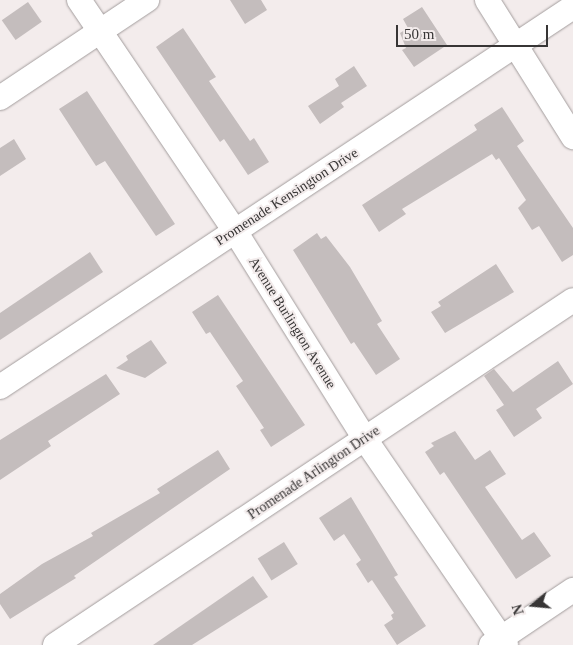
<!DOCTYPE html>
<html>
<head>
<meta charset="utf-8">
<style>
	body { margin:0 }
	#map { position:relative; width:573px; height:645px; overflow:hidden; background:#f3ecec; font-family:"Times New Roman",serif }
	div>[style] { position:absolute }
	.building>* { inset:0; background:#c4bdbd; transform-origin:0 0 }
	.roads { filter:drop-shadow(0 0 1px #a39d9d) drop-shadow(0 0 1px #a39d9d) }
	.minor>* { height:24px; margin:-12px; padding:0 12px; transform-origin:12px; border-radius:12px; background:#fff }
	span { translate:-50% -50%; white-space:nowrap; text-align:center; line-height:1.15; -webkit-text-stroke:4px #f3ecec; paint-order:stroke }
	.street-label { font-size:14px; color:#373535 }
	.north { position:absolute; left:508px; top:580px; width:50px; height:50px; -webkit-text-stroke:4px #f3ecec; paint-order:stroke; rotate:253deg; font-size:14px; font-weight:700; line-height:20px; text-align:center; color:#373535 }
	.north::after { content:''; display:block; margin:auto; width:18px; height:22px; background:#373535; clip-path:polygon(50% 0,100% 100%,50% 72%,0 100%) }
	.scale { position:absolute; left:396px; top:25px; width:152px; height:22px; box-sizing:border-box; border:2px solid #373535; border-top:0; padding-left:6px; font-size:15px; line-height:18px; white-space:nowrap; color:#373535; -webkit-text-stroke:4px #f3ecec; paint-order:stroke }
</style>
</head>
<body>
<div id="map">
	<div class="building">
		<i style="clip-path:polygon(230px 0,261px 0,267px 10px,245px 24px)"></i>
		<i style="left:28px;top:2px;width:24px;height:32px;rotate:55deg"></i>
		<i style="clip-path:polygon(422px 7px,447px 45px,414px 67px,402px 50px,406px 48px,400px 33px,408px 28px,403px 19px)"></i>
		<i style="clip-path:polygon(183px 28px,216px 77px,209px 81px,250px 141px,254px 138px,269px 162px,248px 175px,224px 139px,220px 142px,156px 47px)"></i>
		<i style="clip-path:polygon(354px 66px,367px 86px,341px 103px,344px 107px,320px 124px,308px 106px,339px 86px,335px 79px)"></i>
		<i style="clip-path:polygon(87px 91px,175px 224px,156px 236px,105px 161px,96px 166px,59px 109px)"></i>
		<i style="clip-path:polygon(502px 107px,524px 141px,517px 146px,573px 228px,573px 255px,562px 262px,539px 226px,532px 230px,518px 208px,526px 200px,499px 158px,496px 160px,492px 154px,402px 209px,406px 214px,379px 232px,362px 205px,477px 130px,474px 125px)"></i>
		<i style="clip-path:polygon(14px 139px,26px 159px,0 176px,0 148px)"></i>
		<i style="clip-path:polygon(317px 233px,321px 239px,326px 236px,350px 267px,382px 321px,377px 324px,400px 359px,376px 375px,354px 342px,351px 344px,293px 250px)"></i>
		<i style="clip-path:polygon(90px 252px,103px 272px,0 340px,0 313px)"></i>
		<i style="clip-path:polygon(496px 264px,514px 292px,445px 333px,431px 312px,441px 306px,438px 302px)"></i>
		<i style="clip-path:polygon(218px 295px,305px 425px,271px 447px,260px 430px,264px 428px,236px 386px,243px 381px,210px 332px,206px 334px,192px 312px)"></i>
		<i style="clip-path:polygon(151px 340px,167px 363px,145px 378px,116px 368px,128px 360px,126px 356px)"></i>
		<i style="clip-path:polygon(558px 361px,573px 384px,536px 409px,542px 418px,514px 437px,496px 410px,504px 405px,484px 376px,494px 369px,513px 392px)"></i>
		<i style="clip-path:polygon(106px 374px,120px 394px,48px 441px,51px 446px,0 480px,0 440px)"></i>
		<i style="clip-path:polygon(455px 431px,475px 460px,490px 450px,506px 474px,485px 487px,522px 540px,534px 532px,551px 556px,516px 579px,444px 472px,440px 475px,425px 452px,434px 446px,431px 443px)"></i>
		<i style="clip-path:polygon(218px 450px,230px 469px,74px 576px,76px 578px,10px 619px,0 604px,0 594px,42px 564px,93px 536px,91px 533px,160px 493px,157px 489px)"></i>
		<i style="clip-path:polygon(351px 497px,398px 575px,394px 577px,426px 626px,397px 645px,384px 625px,393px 619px,391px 615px,394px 613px,372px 580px,368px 583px,356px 564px,361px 560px,344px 534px,334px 541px,319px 518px)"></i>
		<i style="left:284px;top:542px;width:26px;height:31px;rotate:58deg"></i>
		<i style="clip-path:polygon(253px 576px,268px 597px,192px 645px,153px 645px)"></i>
	</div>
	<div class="roads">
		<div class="minor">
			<i style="left:79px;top:0;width:279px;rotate:56deg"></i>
			<i style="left:235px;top:231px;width:245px;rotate:58deg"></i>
			<i style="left:365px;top:439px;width:250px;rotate:55.6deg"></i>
			<i style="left:487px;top:0;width:162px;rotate:57.9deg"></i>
			<i style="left:0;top:98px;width:177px;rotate:-33.7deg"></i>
			<i style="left:0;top:387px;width:688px;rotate:-33.55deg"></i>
			<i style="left:55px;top:645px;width:622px;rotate:-33.66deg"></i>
			<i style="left:491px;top:645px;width:99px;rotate:-33.9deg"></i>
		</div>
	</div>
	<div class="street-label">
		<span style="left:287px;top:197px;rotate:-33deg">Promenade Kensington Drive</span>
		<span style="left:292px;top:323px;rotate:58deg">Avenue Burlington Avenue</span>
		<span style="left:314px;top:473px;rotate:-34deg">Promenade Arlington Drive</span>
	</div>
	<div class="north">N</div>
	<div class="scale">50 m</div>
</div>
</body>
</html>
